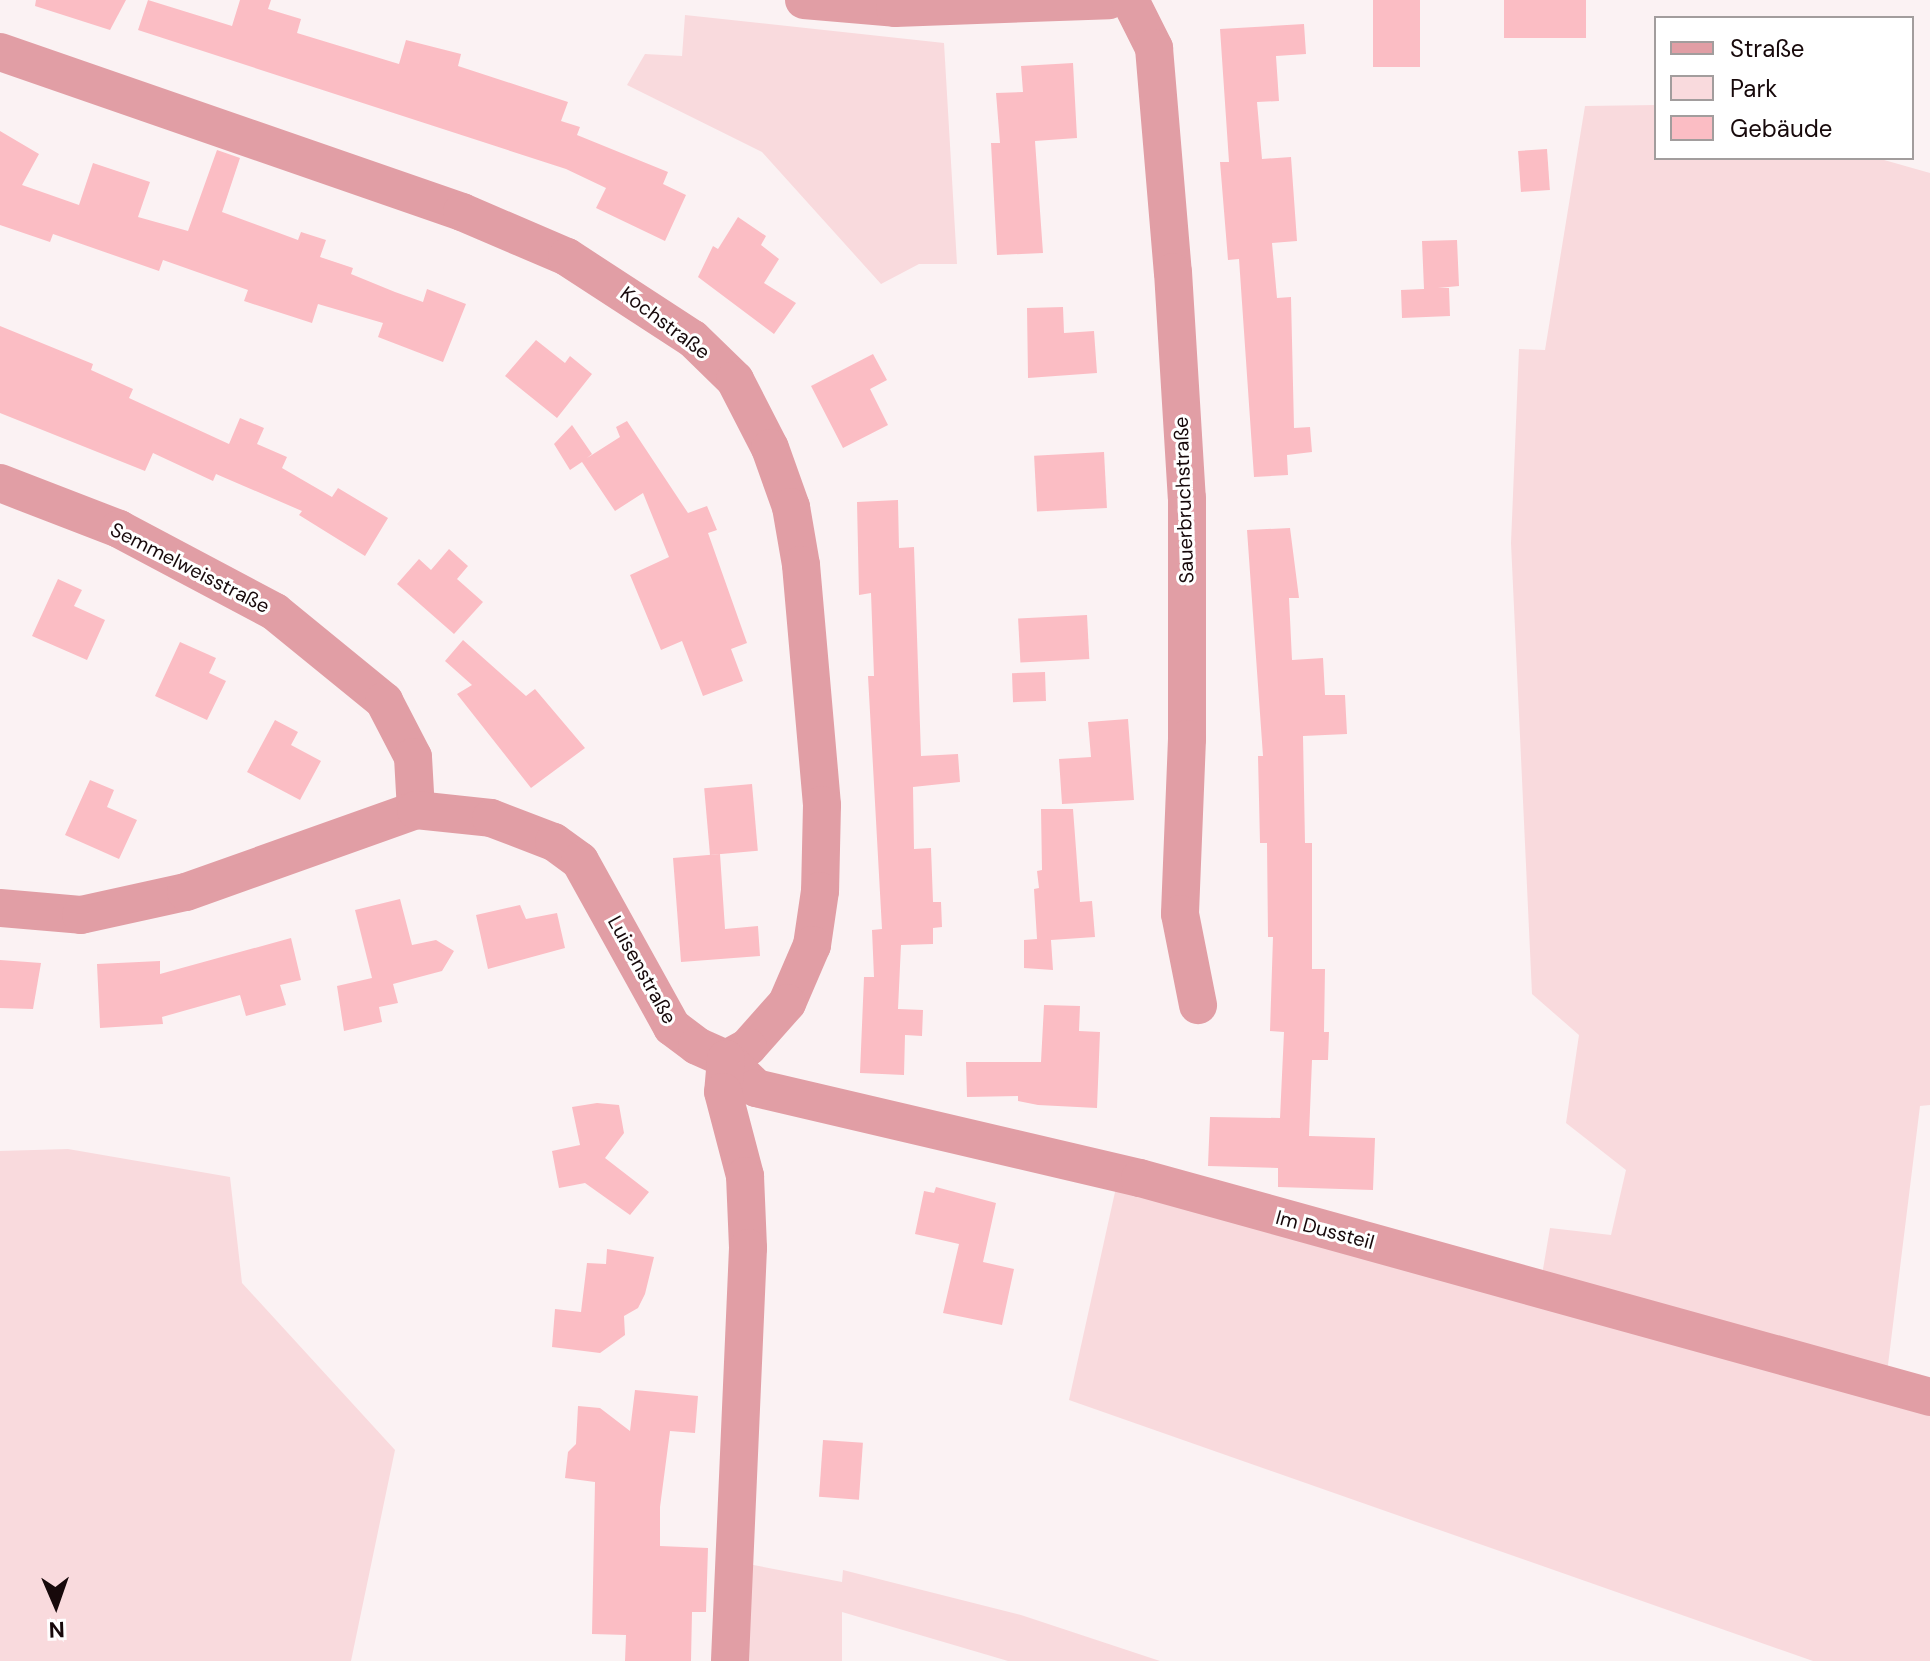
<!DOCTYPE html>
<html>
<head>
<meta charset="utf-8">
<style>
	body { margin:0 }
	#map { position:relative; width:1930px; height:1661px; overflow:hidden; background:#fbf2f3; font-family:"DM Sans",sans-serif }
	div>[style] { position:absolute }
	.green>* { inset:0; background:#f9dadd }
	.building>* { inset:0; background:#fbbdc4; transform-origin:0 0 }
	.minor>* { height:38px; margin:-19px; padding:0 19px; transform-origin:19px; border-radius:19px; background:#e19ea5 }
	span { translate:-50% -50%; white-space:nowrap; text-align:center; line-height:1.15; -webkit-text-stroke:6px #fff; paint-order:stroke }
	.street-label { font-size:20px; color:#17090b }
	.legend { position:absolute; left:1654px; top:16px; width:260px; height:144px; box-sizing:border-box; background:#fff; border:2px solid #a29d9d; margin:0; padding:10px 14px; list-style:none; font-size:24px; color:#17090b }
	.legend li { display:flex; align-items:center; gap:16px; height:40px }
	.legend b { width:40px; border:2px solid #a29d9d }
	.north { position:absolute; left:16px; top:1565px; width:80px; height:80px; -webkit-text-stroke:6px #fff; paint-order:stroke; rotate:178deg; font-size:22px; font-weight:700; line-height:32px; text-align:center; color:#17090b }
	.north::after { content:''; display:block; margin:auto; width:28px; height:36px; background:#17090b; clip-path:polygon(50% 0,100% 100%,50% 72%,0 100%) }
</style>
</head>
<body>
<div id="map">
	<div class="green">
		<i style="clip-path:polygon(685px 15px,944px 43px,957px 264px,919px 264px,881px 284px,762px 152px,627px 85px,645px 54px,682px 56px)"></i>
		<i style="clip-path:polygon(1656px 105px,1656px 158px,1877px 158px,1930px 173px,1930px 1105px,1920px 1106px,1887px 1373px,1541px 1281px,1550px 1228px,1611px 1235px,1626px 1170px,1566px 1123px,1579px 1035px,1532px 994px,1511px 543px,1519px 349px,1545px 350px,1585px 106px)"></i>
		<i style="clip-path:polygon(68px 1149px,230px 1177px,242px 1283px,395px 1450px,351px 1661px,0 1661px,0 1151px)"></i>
		<i style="clip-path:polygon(1117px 1183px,1930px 1413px,1930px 1661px,1813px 1661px,1069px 1400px)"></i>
		<i style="clip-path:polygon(743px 1563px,842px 1582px,843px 1570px,1021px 1615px,1160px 1661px,1008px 1661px,842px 1612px,842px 1661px,744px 1661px)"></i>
	</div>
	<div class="building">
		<i style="clip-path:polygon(36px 0,126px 0,110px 30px,35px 6px)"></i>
		<i style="clip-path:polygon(148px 0,232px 26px,240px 0,271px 0,268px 9px,301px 19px,297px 33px,399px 64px,406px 40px,461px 54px,458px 66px,568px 102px,561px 121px,580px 127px,577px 135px,668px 172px,663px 184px,686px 195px,665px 241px,596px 208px,606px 188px,566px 169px,138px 30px)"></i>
		<i style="left:1373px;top:0;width:47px;height:67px"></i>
		<i style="left:1504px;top:0;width:82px;height:38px"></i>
		<i style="clip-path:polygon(1304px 24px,1306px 54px,1276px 56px,1279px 101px,1257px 102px,1262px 159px,1291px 157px,1297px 241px,1272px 243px,1277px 298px,1291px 297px,1294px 428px,1310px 427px,1312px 452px,1287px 455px,1288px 475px,1254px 477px,1239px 259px,1228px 260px,1220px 162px,1229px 162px,1220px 29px)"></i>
		<i style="clip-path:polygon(1073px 63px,1077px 138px,1035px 141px,1043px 253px,997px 255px,991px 143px,1000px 143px,996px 93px,1023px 92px,1021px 66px)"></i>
		<i style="clip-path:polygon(0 131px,39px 154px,22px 185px,79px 205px,93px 163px,150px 182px,138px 217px,188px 231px,217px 150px,240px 158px,222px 212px,298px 240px,301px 232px,326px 240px,320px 257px,353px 268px,351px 274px,395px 292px,423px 302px,427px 289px,466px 304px,443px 362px,378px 337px,383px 323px,318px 304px,312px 323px,244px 301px,248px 290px,163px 260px,159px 271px,53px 234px,50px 242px,0 225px)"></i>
		<i style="left:1547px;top:149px;width:41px;height:29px;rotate:86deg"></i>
		<i style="clip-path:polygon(738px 217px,766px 236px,761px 245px,779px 259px,764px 283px,796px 303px,774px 334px,698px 277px,713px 246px,718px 249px)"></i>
		<i style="clip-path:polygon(1457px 240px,1459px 286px,1438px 288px,1449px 288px,1450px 316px,1402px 318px,1401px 290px,1424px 289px,1422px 241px)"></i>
		<i style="clip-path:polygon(1063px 307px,1064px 333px,1094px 331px,1097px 373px,1028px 378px,1027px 308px)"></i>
		<i style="clip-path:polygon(0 326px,93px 364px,91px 370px,133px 389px,129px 398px,229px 444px,240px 418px,264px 428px,257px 444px,287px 457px,282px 468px,332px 497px,338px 488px,388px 518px,365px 556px,299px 515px,302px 511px,216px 474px,213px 481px,153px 453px,145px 471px,0 413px)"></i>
		<i style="clip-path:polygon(536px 340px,565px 363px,570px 356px,592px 374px,557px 418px,505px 376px)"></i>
		<i style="clip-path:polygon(873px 354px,887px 380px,870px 389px,888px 425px,843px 448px,811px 386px)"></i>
		<i style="clip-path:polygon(627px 421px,688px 513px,707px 506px,717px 530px,708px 533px,747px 643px,731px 649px,743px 681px,703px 696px,682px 641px,661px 650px,630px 575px,669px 557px,643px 493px,615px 511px,582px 462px,570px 470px,554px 444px,572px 425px,592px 454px,587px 458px,620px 437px,616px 427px)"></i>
		<i style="left:1104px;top:452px;width:56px;height:70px;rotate:87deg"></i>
		<i style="clip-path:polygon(898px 500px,899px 548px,914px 547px,921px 756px,958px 754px,960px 782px,913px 787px,914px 849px,931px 848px,933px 902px,941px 902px,942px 927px,933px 928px,933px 944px,901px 945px,898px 1009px,923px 1010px,922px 1036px,905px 1035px,904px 1075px,860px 1073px,864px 977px,874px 977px,872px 930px,882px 929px,868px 676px,874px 676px,871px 593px,859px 595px,857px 502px)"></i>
		<i style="clip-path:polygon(1290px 528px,1299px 598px,1289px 598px,1292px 660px,1323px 658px,1325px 695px,1345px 695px,1347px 734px,1303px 736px,1305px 843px,1312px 843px,1312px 969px,1325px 969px,1324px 1032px,1329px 1032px,1328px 1060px,1312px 1060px,1309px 1136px,1375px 1138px,1373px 1190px,1278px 1187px,1278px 1168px,1208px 1166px,1210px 1117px,1280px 1118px,1284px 1032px,1270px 1031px,1273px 937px,1268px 937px,1267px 843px,1260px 843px,1258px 756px,1263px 756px,1247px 530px)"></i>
		<i style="clip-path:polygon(449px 549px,468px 566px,457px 579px,483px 602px,454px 634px,397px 584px,419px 559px,431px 570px)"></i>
		<i style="clip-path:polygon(58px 579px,82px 590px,74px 606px,105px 620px,87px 660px,32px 636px)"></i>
		<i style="left:1087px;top:615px;width:44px;height:69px;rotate:87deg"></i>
		<i style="clip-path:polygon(463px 640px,526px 696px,535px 689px,585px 748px,531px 788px,457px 694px,472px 685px,445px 661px)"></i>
		<i style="clip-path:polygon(180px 642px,216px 658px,209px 673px,226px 681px,207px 720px,155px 696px)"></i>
		<i style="left:1045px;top:672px;width:29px;height:33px;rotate:88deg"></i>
		<i style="clip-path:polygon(1128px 719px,1134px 800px,1062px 804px,1059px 759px,1091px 757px,1088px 722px)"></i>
		<i style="clip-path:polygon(275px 720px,298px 732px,291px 745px,321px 761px,300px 800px,247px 772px)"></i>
		<i style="clip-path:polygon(90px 780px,114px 790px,107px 807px,137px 820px,119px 859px,65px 835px)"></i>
		<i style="left:752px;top:784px;width:67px;height:48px;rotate:85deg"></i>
		<i style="clip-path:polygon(1041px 809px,1073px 809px,1080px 902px,1092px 901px,1095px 937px,1051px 940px,1053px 970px,1024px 968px,1024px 940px,1037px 939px,1034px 889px,1039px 888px,1037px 871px,1042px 870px)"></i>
		<i style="clip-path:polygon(720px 854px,725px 929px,758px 926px,760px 956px,681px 962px,673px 858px)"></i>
		<i style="clip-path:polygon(400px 899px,412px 945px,436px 940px,454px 951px,442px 971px,393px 984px,398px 1003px,379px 1007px,382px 1022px,344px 1031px,337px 986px,372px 978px,355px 910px)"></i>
		<i style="clip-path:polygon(520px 905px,526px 919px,557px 913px,565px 948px,488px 969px,476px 915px)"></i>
		<i style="clip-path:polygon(291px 938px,301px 980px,280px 985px,286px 1005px,246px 1016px,240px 995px,162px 1017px,163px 1024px,100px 1028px,97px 964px,160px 961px,160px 974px)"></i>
		<i style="clip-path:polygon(0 960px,41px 963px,33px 1009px,0 1008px)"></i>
		<i style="clip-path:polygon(1044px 1005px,1080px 1006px,1079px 1031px,1100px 1032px,1097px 1108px,1038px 1105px,1018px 1101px,1018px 1096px,967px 1097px,966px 1062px,1041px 1062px)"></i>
		<i style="clip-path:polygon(597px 1103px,619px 1105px,624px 1133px,605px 1158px,649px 1192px,630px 1215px,585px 1183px,559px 1188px,552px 1151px,580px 1145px,572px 1107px)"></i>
		<i style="clip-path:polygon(936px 1187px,996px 1203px,983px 1262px,1014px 1269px,1002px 1325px,943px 1313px,959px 1244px,915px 1234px,924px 1191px,934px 1193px)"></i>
		<i style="clip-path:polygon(607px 1249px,654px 1257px,645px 1294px,638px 1308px,624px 1316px,625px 1335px,600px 1353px,552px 1347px,555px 1309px,581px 1312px,587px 1263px,606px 1264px)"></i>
		<i style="clip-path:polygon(635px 1390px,698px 1396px,695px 1433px,670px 1431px,660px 1507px,660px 1546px,708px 1548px,706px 1612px,692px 1612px,691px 1661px,625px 1661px,626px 1635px,592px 1634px,595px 1482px,565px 1478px,568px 1452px,576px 1444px,578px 1406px,600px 1408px,630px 1431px)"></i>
		<i style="left:823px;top:1440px;width:40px;height:57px;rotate:4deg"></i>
	</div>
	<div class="minor">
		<i style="left:804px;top:0;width:91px;rotate:5deg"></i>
		<i style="left:895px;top:8px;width:214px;rotate:-2.1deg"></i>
		<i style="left:1130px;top:0;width:54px;rotate:63.4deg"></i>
		<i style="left:1154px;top:48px;width:225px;rotate:85.2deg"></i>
		<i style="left:1173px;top:272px;width:226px;rotate:86.5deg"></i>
		<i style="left:1187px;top:498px;width:241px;rotate:90deg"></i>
		<i style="left:1187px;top:739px;width:175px;rotate:92.3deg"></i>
		<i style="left:1180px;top:914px;width:93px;rotate:78.8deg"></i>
		<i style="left:0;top:52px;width:489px;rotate:19.1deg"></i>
		<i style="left:462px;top:212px;width:114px;rotate:23.2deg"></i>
		<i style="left:567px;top:257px;width:150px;rotate:33.1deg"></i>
		<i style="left:693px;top:339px;width:59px;rotate:44.3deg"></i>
		<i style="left:735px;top:380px;width:76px;rotate:62.8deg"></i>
		<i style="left:770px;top:448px;width:63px;rotate:70.4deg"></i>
		<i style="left:791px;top:507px;width:59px;rotate:80.2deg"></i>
		<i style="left:801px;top:565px;width:241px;rotate:85deg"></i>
		<i style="left:822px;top:805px;width:86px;rotate:91.3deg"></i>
		<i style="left:820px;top:891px;width:55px;rotate:98.4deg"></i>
		<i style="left:812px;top:945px;width:63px;rotate:113.3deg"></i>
		<i style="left:787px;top:1003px;width:59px;rotate:131.6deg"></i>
		<i style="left:748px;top:1047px;width:25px;rotate:151deg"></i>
		<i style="left:0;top:483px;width:128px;rotate:21.1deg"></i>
		<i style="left:119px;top:529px;width:177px;rotate:28deg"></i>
		<i style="left:275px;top:612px;width:141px;rotate:39.2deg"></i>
		<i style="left:384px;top:701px;width:63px;rotate:62.6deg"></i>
		<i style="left:413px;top:757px;width:53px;rotate:86.8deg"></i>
		<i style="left:0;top:908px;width:81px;rotate:4.9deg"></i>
		<i style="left:81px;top:915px;width:107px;rotate:-12.4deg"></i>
		<i style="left:186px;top:892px;width:244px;rotate:-19.6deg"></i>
		<i style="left:416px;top:810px;width:75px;rotate:6.1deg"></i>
		<i style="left:491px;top:818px;width:67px;rotate:20.9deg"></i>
		<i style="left:554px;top:842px;width:32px;rotate:36deg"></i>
		<i style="left:580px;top:861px;width:190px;rotate:61deg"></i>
		<i style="left:672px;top:1027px;width:31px;rotate:37deg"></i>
		<i style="left:697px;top:1046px;width:32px;rotate:24deg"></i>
		<i style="left:726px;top:1059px;width:42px;rotate:44deg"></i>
		<i style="left:756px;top:1088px;width:394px;rotate:13.2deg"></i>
		<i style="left:1140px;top:1178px;width:820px;rotate:15.49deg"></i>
		<i style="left:726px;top:1059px;width:33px;rotate:95deg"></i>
		<i style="left:723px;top:1092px;width:87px;rotate:75.3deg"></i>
		<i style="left:745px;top:1176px;width:72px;rotate:87.6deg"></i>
		<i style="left:748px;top:1248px;width:413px;rotate:92.5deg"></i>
	</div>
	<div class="street-label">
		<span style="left:665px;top:323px;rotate:37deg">Kochstraße</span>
		<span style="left:1184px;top:500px;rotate:-92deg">Sauerbruchstraße</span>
		<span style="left:190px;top:568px;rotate:27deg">Semmelweisstraße</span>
		<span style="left:642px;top:970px;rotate:61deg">Luisenstraße</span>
		<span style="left:1325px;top:1230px;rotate:15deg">Im Dussteil</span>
	</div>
	<ul class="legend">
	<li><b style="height:10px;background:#e19ea5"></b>Straße</li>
	<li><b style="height:22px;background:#f9dadd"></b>Park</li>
	<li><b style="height:22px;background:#fbbdc4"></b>Gebäude</li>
	</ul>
	<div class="north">N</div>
</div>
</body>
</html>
